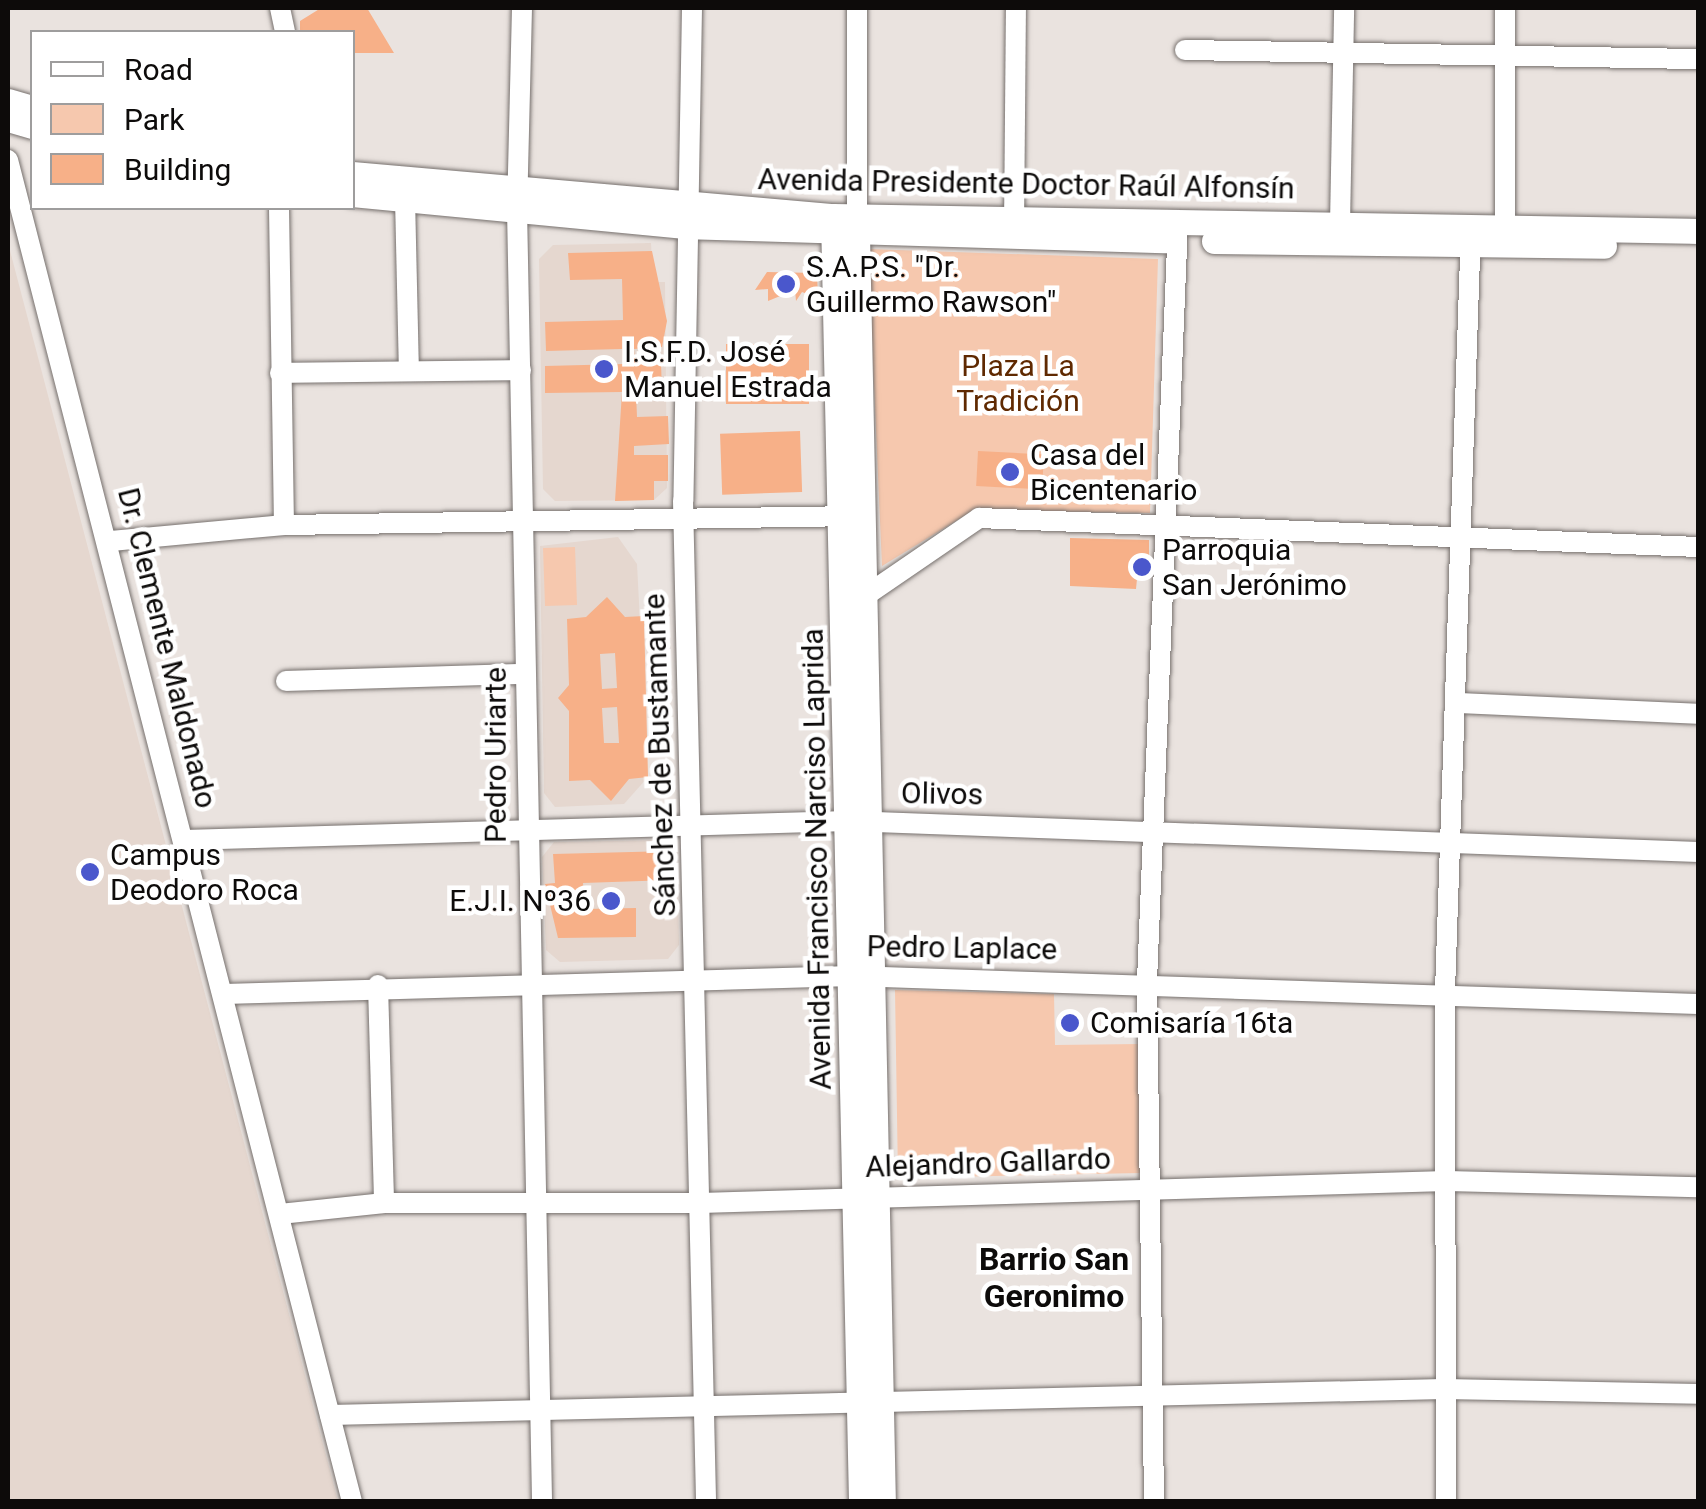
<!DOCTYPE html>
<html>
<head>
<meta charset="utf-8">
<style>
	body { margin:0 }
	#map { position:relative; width:1706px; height:1509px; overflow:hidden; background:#eae3df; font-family:Roboto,sans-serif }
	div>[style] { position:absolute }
	.built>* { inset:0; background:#e5d7cf }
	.green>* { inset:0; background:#f6c8ae; transform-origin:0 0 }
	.building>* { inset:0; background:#f7b088; transform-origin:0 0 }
	.roads { filter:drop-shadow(0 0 2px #76706d) drop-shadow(0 0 2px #76706d) }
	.minor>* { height:20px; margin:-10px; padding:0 10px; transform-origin:10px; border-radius:10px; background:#fff }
	.major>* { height:25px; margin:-12.5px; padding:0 12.5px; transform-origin:12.5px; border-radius:12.5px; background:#fff }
	.dots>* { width:28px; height:28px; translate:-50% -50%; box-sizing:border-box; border:5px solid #fff; border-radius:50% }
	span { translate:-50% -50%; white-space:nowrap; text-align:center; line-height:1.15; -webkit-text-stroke:9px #fff; paint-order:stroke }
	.street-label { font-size:30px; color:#0d0b0a }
	.poi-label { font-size:30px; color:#0d0b0a }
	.left { translate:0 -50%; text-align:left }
	.right { translate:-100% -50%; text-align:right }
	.park-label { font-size:30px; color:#5f2901 }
	.neighbourhood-label { font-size:32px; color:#0d0b0a; font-weight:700 }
	.frame { position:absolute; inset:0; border:10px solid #0d0b0a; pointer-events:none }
	.legend { position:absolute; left:30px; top:30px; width:325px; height:180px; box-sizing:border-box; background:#fff; border:2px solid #9e9d9d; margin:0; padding:12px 18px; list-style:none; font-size:30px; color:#0d0b0a }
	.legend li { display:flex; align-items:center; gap:20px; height:50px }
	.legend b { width:50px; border:2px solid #9e9d9d }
</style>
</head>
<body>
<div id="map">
	<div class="built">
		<i style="clip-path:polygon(8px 243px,338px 1501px,8px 1501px)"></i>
		<i style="clip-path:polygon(651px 243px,653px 282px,665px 282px,667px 488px,654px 500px,555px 501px,543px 489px,539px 259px,553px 245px)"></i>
		<i style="clip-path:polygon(618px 537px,637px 564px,648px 777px,624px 804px,555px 807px,544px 793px,540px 546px)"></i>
		<i style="clip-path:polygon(668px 840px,677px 851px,679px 945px,668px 959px,560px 962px,546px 950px,542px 857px,554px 842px)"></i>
	</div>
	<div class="green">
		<i style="clip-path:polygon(868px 249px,1158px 259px,1150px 513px,974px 510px,882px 566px)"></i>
		<i style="left:575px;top:547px;width:58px;height:32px;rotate:88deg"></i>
		<i style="clip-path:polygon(895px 990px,1054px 994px,1055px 1045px,1140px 1044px,1141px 1173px,898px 1178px)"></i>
	</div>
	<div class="building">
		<i style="clip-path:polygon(321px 8px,367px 8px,394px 53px,352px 53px,352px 32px,300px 32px,300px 21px)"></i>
		<i style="clip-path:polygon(652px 251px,667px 321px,662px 347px,634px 349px,635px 364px,661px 363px,662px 391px,636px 393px,637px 417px,668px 416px,669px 444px,634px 446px,634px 455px,668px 455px,668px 481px,654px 481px,654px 500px,615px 501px,622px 392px,545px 393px,545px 366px,623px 364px,622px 349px,546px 351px,545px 322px,623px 320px,622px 279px,570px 280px,568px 253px)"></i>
		<i style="clip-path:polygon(767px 272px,817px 273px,818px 298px,802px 292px,796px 301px,795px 290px,768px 301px,768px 289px,755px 290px)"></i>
		<i style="left:809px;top:344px;width:60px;height:83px;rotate:90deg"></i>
		<i style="left:800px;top:431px;width:61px;height:80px;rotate:88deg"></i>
		<i style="left:978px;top:451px;width:66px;height:35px;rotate:3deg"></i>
		<i style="clip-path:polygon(1070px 538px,1149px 540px,1149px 579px,1137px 579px,1136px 589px,1070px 586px)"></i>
		<i style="clip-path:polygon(evenodd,607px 597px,625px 617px,644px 616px,648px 777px,629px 779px,611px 801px,590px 780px,569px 781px,569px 711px,558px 698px,569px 685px,567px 619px,586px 617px,607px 597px,615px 653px,617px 688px,602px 689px,600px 654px,615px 653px,607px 597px,617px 707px,619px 743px,604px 743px,602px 708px,617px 707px)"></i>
		<i style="clip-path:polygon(671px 851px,671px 880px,583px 883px,585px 909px,636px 908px,636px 937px,558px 938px,545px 884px,555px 883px,553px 854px)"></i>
	</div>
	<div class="roads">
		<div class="minor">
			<i style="left:280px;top:8px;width:25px;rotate:78deg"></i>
			<i style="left:522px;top:8px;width:201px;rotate:91.4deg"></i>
			<i style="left:517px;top:209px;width:1293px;rotate:88.89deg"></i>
			<i style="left:692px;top:8px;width:493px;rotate:91deg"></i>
			<i style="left:683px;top:501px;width:1001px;rotate:88.68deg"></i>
			<i style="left:1505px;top:8px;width:219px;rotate:90deg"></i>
			<i style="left:1185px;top:50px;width:513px;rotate:1.01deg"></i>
			<i style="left:8px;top:160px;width:1385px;rotate:75.62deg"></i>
			<i style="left:405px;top:198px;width:172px;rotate:88.7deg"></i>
			<i style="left:279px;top:208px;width:317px;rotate:89.1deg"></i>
			<i style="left:1340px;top:224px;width:216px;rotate:-88.9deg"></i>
			<i style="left:1014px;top:230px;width:222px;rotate:-89.5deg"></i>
			<i style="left:857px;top:232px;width:224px;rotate:-90deg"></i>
			<i style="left:280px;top:373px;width:241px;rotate:-0.7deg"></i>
			<i style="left:111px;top:541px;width:174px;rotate:-5.3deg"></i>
			<i style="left:284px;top:525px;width:570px;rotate:-0.9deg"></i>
			<i style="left:851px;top:594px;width:17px"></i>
			<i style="left:868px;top:594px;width:135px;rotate:-34.4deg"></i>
			<i style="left:979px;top:518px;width:720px;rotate:2.31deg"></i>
			<i style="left:286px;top:681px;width:239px;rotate:-1.7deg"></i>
			<i style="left:1458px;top:703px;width:240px;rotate:2.6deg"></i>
			<i style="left:184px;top:840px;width:664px;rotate:-1.64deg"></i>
			<i style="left:848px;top:821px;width:851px;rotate:2.09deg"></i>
			<i style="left:378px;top:985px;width:218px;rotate:88.4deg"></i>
			<i style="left:224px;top:994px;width:628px;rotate:-1.64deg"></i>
			<i style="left:852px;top:976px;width:846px;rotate:1.9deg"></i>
			<i style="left:280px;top:1214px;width:105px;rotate:-6deg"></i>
			<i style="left:384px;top:1203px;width:316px"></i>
			<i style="left:700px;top:1203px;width:747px;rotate:-1.69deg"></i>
			<i style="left:1447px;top:1181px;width:251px;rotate:1.4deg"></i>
			<i style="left:330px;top:1415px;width:1114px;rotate:-1.34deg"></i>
			<i style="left:1444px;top:1389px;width:254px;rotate:1.1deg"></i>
			<i style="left:1154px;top:1502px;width:521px;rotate:-90.77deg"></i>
			<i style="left:1147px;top:981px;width:759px;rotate:-87.66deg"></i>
			<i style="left:1446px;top:1502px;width:511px;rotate:-90.11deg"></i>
			<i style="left:1445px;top:991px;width:762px;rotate:-88.05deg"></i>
		</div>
		<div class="major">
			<i style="left:8px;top:101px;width:25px;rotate:16deg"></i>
			<i style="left:8px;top:119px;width:25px;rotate:16deg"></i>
			<i style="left:352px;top:174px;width:483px;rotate:5deg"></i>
			<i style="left:833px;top:216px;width:865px;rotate:0.99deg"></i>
			<i style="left:352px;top:194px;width:332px;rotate:5.5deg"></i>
			<i style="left:682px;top:226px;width:482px;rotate:1.7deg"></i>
			<i style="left:833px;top:217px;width:1285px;rotate:88.75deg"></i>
			<i style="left:857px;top:234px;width:1268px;rotate:88.83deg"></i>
			<i style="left:1214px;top:241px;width:390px;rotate:0.7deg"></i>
		</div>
	</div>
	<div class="dots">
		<i style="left:786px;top:284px;background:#4a57cc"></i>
		<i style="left:604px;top:369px;background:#4a57cc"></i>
		<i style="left:1010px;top:472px;background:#4a57cc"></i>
		<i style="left:1142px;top:567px;background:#4a57cc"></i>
		<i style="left:90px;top:872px;background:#4a57cc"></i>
		<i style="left:611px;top:901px;background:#4a57cc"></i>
		<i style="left:1070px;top:1023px;background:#4a57cc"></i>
	</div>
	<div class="street-label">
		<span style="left:1026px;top:184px;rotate:1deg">Avenida Presidente Doctor Raúl Alfonsín</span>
		<span style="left:167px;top:648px;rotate:76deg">Dr. Clemente Maldonado</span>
		<span style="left:496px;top:755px;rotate:-90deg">Pedro Uriarte</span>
		<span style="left:660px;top:755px;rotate:-92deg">Sánchez de Bustamante</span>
		<span style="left:942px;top:794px;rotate:1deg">Olivos</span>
		<span style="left:817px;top:859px;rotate:-91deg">Avenida Francisco Narciso Laprida</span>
		<span style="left:962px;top:948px;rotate:1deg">Pedro Laplace</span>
		<span style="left:988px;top:1163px;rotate:-2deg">Alejandro Gallardo</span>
	</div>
	<div class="poi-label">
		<span class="left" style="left:806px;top:284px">S.A.P.S. "Dr.<br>Guillermo Rawson"</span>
		<span class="left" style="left:624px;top:369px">I.S.F.D. José<br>Manuel Estrada</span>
		<span class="left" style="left:1030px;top:472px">Casa del<br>Bicentenario</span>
		<span class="left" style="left:1162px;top:567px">Parroquia<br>San Jerónimo</span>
		<span class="left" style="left:110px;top:872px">Campus<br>Deodoro Roca</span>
		<span class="right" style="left:591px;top:901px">E.J.I. Nº36</span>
		<span class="left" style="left:1090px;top:1023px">Comisaría 16ta</span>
	</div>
	<div class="park-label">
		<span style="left:1018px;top:383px">Plaza La<br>Tradición</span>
	</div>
	<div class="neighbourhood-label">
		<span style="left:1054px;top:1278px">Barrio San<br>Geronimo</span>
	</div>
	<div class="frame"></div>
	<ul class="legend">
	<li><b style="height:12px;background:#fff"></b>Road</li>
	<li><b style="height:28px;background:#f6c8ae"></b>Park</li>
	<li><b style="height:28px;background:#f7b088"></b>Building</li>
	</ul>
</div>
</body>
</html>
